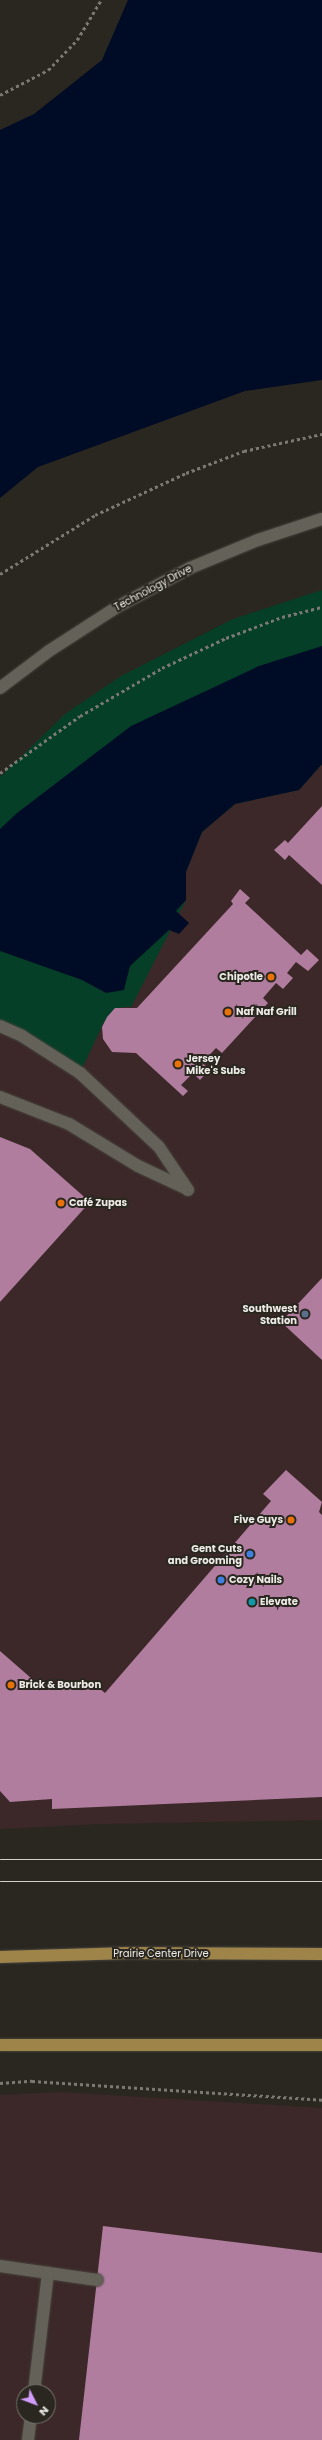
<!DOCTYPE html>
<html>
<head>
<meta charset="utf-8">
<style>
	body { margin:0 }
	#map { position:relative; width:322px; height:2440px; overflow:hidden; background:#2a2720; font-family:Poppins,sans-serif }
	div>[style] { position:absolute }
	.commercial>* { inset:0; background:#3c2829 }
	.green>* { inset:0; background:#053f27 }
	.water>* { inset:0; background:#000c25 }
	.building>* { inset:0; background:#b07d9e }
	.path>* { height:2.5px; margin-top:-1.25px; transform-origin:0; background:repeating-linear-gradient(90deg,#7c7973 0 3px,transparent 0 6px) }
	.roads { filter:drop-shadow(0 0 1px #47443e) drop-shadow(0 0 1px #47443e) }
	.minor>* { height:12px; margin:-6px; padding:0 6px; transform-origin:6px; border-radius:6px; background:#646158 }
	.major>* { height:12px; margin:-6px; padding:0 6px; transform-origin:6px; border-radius:6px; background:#9f844a }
	.tram>* { height:1px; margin:-0.5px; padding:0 0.5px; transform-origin:0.5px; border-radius:0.5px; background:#d2d0cb }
	.dots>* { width:11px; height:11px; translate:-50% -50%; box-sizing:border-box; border:2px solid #2a2720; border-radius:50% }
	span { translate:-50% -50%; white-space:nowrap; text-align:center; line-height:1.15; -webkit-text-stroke:4px #2a2720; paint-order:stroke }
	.street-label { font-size:10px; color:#eceae5 }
	.poi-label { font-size:10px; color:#eceae5; font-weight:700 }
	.right { translate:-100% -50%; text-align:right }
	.left { translate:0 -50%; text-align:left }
	.north { position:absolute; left:16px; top:2384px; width:40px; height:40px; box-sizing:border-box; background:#2a2720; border:1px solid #78756f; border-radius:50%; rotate:132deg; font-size:11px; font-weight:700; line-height:16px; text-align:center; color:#eceae5 }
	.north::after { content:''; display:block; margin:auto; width:14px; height:18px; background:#d29cfd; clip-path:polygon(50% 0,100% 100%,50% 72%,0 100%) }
</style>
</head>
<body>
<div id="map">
	<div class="commercial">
		<i style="clip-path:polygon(322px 590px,322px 1820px,101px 1824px,0 1829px,0 777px,65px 714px)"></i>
		<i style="clip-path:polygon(evenodd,60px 2092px,322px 2108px,322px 2440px,0 2440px,0 2095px,60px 2092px,24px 2392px,48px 2392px,48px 2416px,24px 2416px,24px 2392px)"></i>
	</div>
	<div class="green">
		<i style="clip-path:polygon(322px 590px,322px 764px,299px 790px,235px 804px,202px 832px,186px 872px,186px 900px,131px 1007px,122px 1007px,104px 1022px,80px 1073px,0 1029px,0 777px,65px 714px,121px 676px,233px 619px)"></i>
	</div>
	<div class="water">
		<i style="clip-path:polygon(128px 0,322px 0,322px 380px,245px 391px,38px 467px,0 498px,0 130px,34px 114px,102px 60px)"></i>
		<i style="clip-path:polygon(322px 646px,322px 764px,299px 790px,235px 804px,202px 832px,186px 872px,186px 900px,176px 911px,189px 923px,179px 934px,169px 930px,130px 966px,124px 990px,106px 993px,82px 980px,0 951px,0 829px,17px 813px,131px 726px,259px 666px)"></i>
	</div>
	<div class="building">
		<i style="clip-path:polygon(322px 806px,322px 885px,289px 855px,285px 860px,274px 850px,285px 840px,288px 843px)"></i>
		<i style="clip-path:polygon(240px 889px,250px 898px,245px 903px,301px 955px,307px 949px,319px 960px,308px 971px,296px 962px,287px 973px,293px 978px,283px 989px,276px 983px,263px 998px,268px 1003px,222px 1053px,216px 1048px,202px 1063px,210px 1069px,200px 1080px,193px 1073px,181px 1085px,188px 1091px,183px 1096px,136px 1053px,112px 1052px,103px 1039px,102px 1027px,107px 1017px,115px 1008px,137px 1008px,233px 904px,231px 901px)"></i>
		<i style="clip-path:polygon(0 1137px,30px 1149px,90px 1202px,0 1302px)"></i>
		<i style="clip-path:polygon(322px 1278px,322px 1360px,281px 1322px)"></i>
		<i style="clip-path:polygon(286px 1470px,322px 1502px,319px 1512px,322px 1515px,322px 1797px,52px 1809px,52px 1799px,10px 1802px,0 1791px,0 1651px,39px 1685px,93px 1683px,105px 1693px,271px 1501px,263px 1494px)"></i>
		<i style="clip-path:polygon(103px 2226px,322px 2253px,322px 2440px,79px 2440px)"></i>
	</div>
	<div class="path">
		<i style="left:0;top:95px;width:54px;rotate:-27.5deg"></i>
		<i style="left:48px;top:70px;width:42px;rotate:-46deg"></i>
		<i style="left:77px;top:40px;width:47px;rotate:-59deg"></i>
		<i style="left:0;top:574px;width:112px;rotate:-31.8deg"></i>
		<i style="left:95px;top:515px;width:100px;rotate:-24.8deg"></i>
		<i style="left:186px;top:473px;width:62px;rotate:-20.8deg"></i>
		<i style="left:244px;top:451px;width:80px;rotate:-12.3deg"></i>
		<i style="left:0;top:773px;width:98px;rotate:-35.5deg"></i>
		<i style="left:80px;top:716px;width:95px;rotate:-30.3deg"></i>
		<i style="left:162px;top:668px;width:71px;rotate:-25.1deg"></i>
		<i style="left:226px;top:638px;width:60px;rotate:-20.6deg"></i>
		<i style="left:282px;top:617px;width:41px;rotate:-14deg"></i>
		<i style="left:0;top:2083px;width:32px;rotate:-4deg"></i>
		<i style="left:32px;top:2081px;width:291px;rotate:3.7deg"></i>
	</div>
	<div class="roads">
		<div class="minor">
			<i style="left:0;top:688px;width:61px;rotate:-37.1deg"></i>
			<i style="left:49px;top:651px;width:81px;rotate:-32.9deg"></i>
			<i style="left:117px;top:607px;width:83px;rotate:-28.1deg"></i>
			<i style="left:190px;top:568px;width:74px;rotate:-22.4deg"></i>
			<i style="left:258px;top:540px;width:67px;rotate:-18.2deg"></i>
			<i style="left:0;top:1026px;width:24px;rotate:24deg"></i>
			<i style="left:22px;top:1036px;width:69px;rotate:32.5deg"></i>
			<i style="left:80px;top:1073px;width:108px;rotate:43.1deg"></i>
			<i style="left:159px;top:1147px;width:52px;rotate:56deg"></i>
			<i style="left:0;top:1097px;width:74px;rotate:21.4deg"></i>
			<i style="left:69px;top:1124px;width:81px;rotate:31.3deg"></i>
			<i style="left:138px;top:1166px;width:54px;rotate:25.1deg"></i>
			<i style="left:0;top:2266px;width:98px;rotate:8.2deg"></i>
			<i style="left:34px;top:2392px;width:120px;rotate:-83.3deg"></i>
			<i style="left:28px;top:2440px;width:24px;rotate:-83deg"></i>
		</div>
		<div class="major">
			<i style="left:0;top:1957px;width:128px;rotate:-1.8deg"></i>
			<i style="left:128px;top:1953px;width:194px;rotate:0.3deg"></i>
			<i style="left:0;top:2045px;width:322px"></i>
		</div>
	</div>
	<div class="tram">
		<i style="left:0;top:1859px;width:322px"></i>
		<i style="left:0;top:1881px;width:322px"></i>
	</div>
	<div class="dots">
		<i style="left:271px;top:977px;background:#e8710a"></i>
		<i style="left:228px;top:1012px;background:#e8710a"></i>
		<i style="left:178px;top:1064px;background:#e8710a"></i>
		<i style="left:61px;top:1203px;background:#e8710a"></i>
		<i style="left:305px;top:1314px;background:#5c6f8a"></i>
		<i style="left:291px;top:1520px;background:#e8710a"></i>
		<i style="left:250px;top:1554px;background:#3f7fe0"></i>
		<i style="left:221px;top:1580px;background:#3f7fe0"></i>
		<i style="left:252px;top:1602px;background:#0f9aa8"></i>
		<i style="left:11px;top:1685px;background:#e8710a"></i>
	</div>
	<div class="street-label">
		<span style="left:153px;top:588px;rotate:-28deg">Technology Drive</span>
		<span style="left:161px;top:1954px">Prairie Center Drive</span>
	</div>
	<div class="poi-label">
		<span class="right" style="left:263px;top:977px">Chipotle</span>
		<span class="left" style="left:236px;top:1012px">Naf Naf Grill</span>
		<span class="left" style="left:186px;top:1064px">Jersey<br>Mike's Subs</span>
		<span class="left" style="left:69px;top:1203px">Café Zupas</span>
		<span class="right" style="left:297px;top:1314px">Southwest<br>Station</span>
		<span class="right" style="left:283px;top:1520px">Five Guys</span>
		<span class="right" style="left:242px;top:1554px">Gent Cuts<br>and Grooming</span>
		<span class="left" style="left:229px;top:1580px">Cozy Nails</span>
		<span class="left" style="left:260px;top:1602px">Elevate</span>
		<span class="left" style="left:19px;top:1685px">Brick &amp; Bourbon</span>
	</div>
	<div class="north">N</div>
</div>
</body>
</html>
